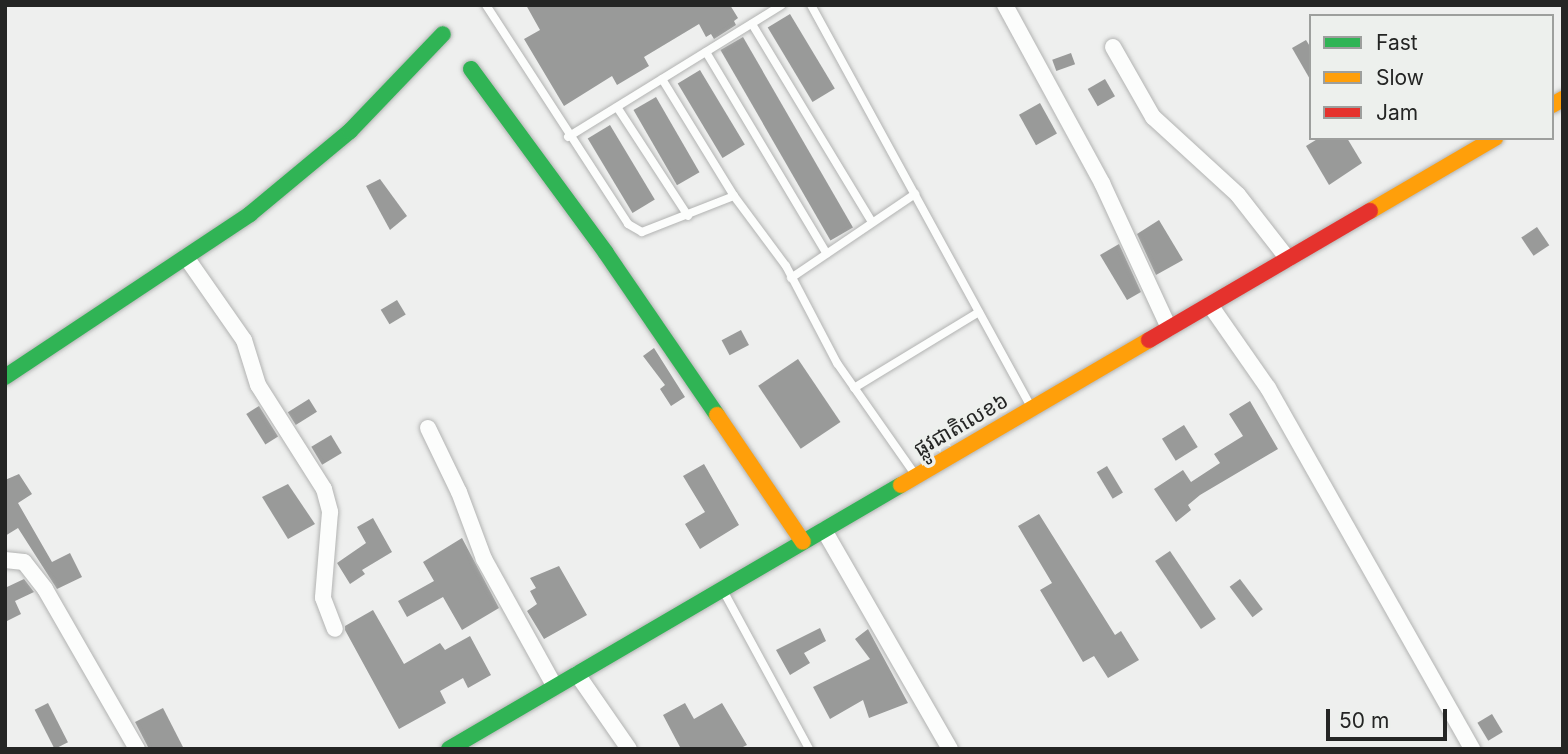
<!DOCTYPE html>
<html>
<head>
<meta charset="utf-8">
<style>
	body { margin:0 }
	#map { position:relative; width:1568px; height:754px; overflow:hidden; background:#eeefee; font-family:Inter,"Noto Sans Khmer",sans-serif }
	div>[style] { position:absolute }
	.building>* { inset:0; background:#999a99; transform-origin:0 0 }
	.roads { filter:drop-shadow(0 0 2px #b2b3b2) drop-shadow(0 0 2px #b2b3b2) }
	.lane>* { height:8px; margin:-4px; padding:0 4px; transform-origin:4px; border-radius:4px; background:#fcfdfc }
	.street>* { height:16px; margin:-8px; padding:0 8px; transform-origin:8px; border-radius:8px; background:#fcfdfc }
	.fast>* { height:16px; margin:-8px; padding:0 8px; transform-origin:8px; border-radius:8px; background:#30b455 }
	.slow>* { height:16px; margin:-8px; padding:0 8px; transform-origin:8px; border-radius:8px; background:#ff9f0a }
	.jam>* { height:16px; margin:-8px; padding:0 8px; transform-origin:8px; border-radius:8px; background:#e5322d }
	span { translate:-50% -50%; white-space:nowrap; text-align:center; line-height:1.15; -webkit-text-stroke:7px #edf0ed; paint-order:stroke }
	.street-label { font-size:21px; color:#242524 }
	.frame { position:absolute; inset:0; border:7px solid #242524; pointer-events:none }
	.legend { position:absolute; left:1309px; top:14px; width:245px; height:126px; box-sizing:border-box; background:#edf0ed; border:2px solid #9d9f9d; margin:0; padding:9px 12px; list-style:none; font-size:21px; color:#242524 }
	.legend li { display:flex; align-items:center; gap:14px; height:35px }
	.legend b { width:35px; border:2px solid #9d9f9d }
	.scale { position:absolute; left:1326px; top:709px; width:121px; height:32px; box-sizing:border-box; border:4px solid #242524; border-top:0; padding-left:9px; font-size:21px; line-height:24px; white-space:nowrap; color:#242524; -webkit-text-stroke:5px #edf0ed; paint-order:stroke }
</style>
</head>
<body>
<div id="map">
	<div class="building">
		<i style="clip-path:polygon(526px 5px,730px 5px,738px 18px,734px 21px,736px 25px,714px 39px,711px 34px,706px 37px,699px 24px,644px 57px,649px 66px,617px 85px,612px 76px,564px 106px,524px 39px,540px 30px)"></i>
		<i style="left:790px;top:14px;width:87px;height:26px;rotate:59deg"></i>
		<i style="left:743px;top:37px;width:220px;height:26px;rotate:60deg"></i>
		<i style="clip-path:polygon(1306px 40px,1311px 48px,1311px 81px,1292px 48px)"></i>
		<i style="left:1071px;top:53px;width:12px;height:20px;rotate:70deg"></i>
		<i style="left:700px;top:70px;width:87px;height:26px;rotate:59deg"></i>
		<i style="left:1105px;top:79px;width:20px;height:20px;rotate:60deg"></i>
		<i style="left:656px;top:97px;width:87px;height:26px;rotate:60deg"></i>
		<i style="left:1040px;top:103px;width:35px;height:24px;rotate:61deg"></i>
		<i style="left:610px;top:125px;width:87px;height:26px;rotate:59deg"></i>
		<i style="clip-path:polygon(1319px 138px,1347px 138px,1362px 163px,1329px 185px,1306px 146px)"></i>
		<i style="clip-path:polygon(380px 179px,407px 216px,390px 230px,366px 186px)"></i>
		<i style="clip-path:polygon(1159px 220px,1183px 260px,1156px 275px,1137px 234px)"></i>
		<i style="left:1537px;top:227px;width:22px;height:19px;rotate:56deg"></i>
		<i style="clip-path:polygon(1119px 244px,1141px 292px,1127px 300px,1100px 255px)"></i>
		<i style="left:397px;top:300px;width:17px;height:19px;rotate:59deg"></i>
		<i style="left:741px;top:330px;width:17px;height:22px;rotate:62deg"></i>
		<i style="clip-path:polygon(654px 348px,685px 397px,671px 406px,660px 389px,665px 385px,643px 356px)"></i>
		<i style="left:798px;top:359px;width:76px;height:48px;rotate:56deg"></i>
		<i style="left:309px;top:399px;width:15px;height:25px;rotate:58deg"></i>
		<i style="clip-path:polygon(1250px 401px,1278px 449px,1200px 495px,1188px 505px,1191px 510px,1176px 522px,1154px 489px,1183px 470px,1191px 482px,1220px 463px,1214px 454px,1243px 436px,1229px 414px)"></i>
		<i style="left:259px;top:406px;width:36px;height:15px;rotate:58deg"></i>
		<i style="left:1184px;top:425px;width:26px;height:26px;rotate:58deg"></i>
		<i style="left:331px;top:435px;width:21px;height:23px;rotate:59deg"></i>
		<i style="clip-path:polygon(704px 464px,739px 525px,700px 549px,685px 524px,705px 512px,683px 476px)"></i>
		<i style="left:1107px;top:466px;width:31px;height:12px;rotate:59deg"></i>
		<i style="clip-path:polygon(19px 474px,32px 494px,18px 503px,52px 562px,70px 553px,82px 577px,57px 589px,18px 528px,5px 536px,5px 480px)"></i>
		<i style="clip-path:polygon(288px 484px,315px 524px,288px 539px,262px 497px)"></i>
		<i style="clip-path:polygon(1039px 514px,1115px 635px,1121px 631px,1139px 660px,1108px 678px,1094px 656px,1083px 662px,1040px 590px,1052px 583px,1018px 526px)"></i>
		<i style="clip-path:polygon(373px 518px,392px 552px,362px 570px,365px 574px,350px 584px,337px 563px,366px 543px,357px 527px)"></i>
		<i style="clip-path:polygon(462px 538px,499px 608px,462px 630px,443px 597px,407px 617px,398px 601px,434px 581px,423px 562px)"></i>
		<i style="left:1170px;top:551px;width:82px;height:18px;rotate:56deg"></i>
		<i style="clip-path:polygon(559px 566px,587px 615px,544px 639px,527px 611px,537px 604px,530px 591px,536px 588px,530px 578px)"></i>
		<i style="clip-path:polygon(24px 579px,34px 592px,15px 601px,21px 614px,5px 622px,5px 583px,7px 587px)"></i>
		<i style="left:1240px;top:579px;width:38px;height:13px;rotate:53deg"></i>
		<i style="clip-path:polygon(373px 610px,404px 664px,440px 643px,445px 650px,470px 636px,491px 675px,468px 688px,463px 678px,440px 691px,446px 703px,399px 729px,345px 630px,345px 626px)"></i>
		<i style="clip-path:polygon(820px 628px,826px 641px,804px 653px,810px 663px,790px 675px,776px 650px)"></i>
		<i style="clip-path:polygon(868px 629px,908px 703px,869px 718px,863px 700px,830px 719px,813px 687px,870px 659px,855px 639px)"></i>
		<i style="left:48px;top:703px;width:44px;height:15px;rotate:63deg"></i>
		<i style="clip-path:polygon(685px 703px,694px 719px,722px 703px,747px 745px,739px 749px,681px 749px,663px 715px)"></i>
		<i style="clip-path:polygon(163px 708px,184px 749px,149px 749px,135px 722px)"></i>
		<i style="left:1492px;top:714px;width:21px;height:17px;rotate:59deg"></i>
	</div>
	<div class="roads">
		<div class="lane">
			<i style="left:486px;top:5px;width:261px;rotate:57deg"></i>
			<i style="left:628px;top:224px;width:16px;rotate:30deg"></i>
			<i style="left:642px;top:232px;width:99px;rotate:-21.4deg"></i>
			<i style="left:734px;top:196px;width:87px;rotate:53.4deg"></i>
			<i style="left:786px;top:266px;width:110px;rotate:62.3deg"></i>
			<i style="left:837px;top:363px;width:131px;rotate:55deg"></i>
			<i style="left:811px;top:5px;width:456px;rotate:61.3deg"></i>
			<i style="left:752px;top:24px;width:232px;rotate:58.8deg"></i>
			<i style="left:706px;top:52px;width:235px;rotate:59.1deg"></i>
			<i style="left:662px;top:79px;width:137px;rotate:58.4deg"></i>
			<i style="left:617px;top:107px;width:130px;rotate:56.9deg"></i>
			<i style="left:568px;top:137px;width:251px;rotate:-31.7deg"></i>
			<i style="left:791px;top:278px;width:150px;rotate:-34.1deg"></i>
			<i style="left:854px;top:388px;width:146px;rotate:-31.3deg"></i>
			<i style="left:725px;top:594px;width:176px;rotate:61.5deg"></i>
		</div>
		<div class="street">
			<i style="left:1005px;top:5px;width:203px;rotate:61.4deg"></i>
			<i style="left:1102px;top:183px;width:160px;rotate:65.2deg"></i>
			<i style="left:1113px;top:47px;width:81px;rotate:60.3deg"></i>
			<i style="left:1153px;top:117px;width:115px;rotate:42.5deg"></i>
			<i style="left:1238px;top:195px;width:81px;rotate:52deg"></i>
			<i style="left:186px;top:257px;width:101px;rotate:55.1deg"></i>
			<i style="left:244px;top:340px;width:47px;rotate:72.7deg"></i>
			<i style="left:258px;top:385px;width:123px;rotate:57.6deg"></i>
			<i style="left:324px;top:489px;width:24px;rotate:75deg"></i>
			<i style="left:330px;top:512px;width:86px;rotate:94.7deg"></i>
			<i style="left:323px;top:598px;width:33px;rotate:69deg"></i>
			<i style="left:1210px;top:305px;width:101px;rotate:55.1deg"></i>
			<i style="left:1268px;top:388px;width:415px;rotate:60.5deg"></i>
			<i style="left:428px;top:428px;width:71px;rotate:64.2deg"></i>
			<i style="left:459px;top:492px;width:72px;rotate:69.5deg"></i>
			<i style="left:484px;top:559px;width:146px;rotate:61deg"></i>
			<i style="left:824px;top:530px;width:253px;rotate:60.1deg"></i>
			<i style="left:5px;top:560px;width:19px;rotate:6deg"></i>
			<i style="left:24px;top:562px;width:34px;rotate:52deg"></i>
			<i style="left:45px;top:589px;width:185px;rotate:60.1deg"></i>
			<i style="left:577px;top:674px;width:91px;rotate:55.3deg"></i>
		</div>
		<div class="fast">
			<i style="left:471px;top:69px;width:228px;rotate:53.7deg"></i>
			<i style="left:606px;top:253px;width:196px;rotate:55.6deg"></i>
			<i style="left:5px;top:377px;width:294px;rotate:-33.6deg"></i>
			<i style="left:250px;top:214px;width:130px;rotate:-39.7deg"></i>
			<i style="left:350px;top:131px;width:134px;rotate:-46.2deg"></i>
			<i style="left:449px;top:749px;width:523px;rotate:-30.29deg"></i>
		</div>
		<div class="slow">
			<i style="left:1552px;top:105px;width:13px;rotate:-29deg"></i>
			<i style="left:1370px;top:211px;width:145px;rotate:-30.3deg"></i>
			<i style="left:717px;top:415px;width:153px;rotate:55.9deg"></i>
			<i style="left:901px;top:485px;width:287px;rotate:-30.3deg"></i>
		</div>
		<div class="jam">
			<i style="left:1149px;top:340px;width:256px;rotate:-30.3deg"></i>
		</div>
	</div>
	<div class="street-label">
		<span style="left:961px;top:425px;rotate:-30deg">ផ្លូវជាតិលេខ៦</span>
	</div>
	<div class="frame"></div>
	<ul class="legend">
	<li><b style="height:9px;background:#30b455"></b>Fast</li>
	<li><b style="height:9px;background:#ff9f0a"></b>Slow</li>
	<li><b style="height:9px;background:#e5322d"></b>Jam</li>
	</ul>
	<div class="scale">50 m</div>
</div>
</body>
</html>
